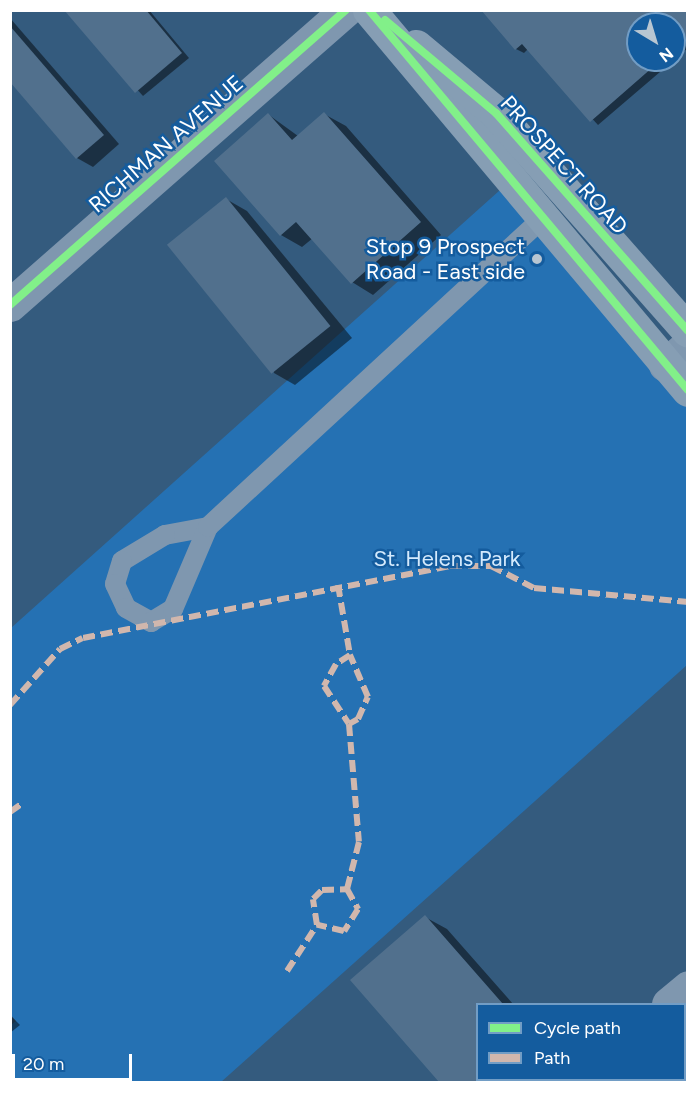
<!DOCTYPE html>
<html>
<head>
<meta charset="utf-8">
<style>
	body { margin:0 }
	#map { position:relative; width:698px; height:1093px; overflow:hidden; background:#345b7e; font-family:Figtree,sans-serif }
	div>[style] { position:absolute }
	.green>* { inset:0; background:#2571b3 }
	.shadow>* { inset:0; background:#0007 }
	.building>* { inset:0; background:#51708d; transform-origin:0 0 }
	.service>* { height:20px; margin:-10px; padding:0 10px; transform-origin:10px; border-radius:10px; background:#7f97af }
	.minor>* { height:33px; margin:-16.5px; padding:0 16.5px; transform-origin:16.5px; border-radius:16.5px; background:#7f97af }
	.secondary>* { height:33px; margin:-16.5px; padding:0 16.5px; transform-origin:16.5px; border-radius:16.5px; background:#869eb4 }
	.quiet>* { height:6px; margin-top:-3px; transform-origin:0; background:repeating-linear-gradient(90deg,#d1b7ad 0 12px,transparent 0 18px) }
	.cycleway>* { height:8px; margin:-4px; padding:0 4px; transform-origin:4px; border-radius:4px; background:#82f089 }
	.dots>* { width:16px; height:16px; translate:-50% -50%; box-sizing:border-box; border:3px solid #145c9e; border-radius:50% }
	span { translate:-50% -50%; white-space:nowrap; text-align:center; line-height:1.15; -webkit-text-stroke:5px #145c9e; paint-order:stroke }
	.street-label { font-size:22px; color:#fff }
	.poi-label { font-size:22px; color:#fff }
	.right { translate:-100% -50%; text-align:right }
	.park-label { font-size:22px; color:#d4eafd }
	.frame { position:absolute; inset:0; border:12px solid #fff; pointer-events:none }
	.legend { position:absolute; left:476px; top:1003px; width:210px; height:78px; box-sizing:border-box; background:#145c9e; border:2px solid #729dc5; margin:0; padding:8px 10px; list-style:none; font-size:18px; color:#fff }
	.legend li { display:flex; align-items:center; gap:12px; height:30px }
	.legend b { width:30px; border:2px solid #729dc5 }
	.north { position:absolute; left:626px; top:12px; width:60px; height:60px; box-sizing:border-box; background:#145c9e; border:2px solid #729dc5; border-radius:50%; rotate:142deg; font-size:16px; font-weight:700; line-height:24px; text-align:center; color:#fff }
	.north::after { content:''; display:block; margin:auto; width:21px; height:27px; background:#b8c6d2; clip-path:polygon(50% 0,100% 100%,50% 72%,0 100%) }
	.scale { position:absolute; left:12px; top:1054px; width:120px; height:27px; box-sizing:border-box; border:3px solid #fff; border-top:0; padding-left:8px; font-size:18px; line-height:21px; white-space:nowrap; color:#fff; -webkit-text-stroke:4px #145c9e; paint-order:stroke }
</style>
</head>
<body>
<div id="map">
	<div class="green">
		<i style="clip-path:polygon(509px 182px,687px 390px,687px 665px,221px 1082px,11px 1082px,11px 1025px,16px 1021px,11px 1015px,11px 628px)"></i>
	</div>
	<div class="shadow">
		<i style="clip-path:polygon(66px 10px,149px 10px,189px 58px,143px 96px)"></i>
		<i style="clip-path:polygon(483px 10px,688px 10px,688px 48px,674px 60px,674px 24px,638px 24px,638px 60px,674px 60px,598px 125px,528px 49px,524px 53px,516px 49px)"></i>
		<i style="clip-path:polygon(10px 18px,119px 144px,93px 167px,77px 158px,10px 80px)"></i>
		<i style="clip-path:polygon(324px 114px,346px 126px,441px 235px,373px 295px,352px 282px,313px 238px,302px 247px,281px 235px,269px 115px,298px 136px)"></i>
		<i style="clip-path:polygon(226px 199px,247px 211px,352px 338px,295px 385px,274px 373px)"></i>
		<i style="clip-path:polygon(425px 917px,447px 929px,513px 1004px,478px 1004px,478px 1080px,555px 1080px,551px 1082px,441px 1082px,352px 981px)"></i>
		<i style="clip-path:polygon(10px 1015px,20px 1025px,10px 1033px)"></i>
	</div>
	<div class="building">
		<i style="clip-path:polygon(64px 10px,146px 10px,182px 53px,135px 93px)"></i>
		<i style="clip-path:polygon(481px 10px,688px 10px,688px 37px,674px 49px,674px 24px,638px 24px,638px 60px,661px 60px,590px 122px,522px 44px,515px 50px)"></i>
		<i style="clip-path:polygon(10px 26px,104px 135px,76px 159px,10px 82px)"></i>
		<i style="clip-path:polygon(324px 112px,421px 222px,351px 284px,296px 222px,280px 236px,214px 161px,268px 113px,292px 140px)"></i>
		<i style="left:226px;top:197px;width:166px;height:76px;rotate:51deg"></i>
		<i style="clip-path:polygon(425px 915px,503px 1004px,478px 1004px,478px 1080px,520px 1080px,516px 1082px,439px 1082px,350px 980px)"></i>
	</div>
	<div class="service">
		<i style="left:208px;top:527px;width:44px;rotate:169.5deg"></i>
		<i style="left:165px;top:535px;width:50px;rotate:148.8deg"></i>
		<i style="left:122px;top:561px;width:24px;rotate:107deg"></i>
		<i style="left:115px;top:584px;width:26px;rotate:65deg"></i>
		<i style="left:126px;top:608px;width:29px;rotate:29deg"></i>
		<i style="left:151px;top:622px;width:26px;rotate:-31deg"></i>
		<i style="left:173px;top:609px;width:89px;rotate:-66.9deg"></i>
		<i style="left:208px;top:527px;width:453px;rotate:-42.7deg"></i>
	</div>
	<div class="minor">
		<i style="left:10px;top:305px;width:447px;rotate:-41.3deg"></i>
		<i style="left:665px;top:365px;width:30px;rotate:-41deg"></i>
		<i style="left:668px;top:1004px;width:26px;rotate:-40deg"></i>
		<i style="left:581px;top:1082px;width:4px;rotate:-34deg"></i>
	</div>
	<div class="secondary">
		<i style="left:369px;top:10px;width:496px;rotate:50deg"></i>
		<i style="left:416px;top:46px;width:104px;rotate:39.9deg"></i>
		<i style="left:496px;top:113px;width:290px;rotate:48.6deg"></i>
	</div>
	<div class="quiet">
		<i style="left:338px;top:585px;width:71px;rotate:80.3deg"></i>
		<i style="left:350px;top:655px;width:17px;rotate:147deg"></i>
		<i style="left:336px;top:664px;width:25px;rotate:119deg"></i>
		<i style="left:324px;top:686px;width:45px;rotate:56.7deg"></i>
		<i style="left:349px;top:724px;width:118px;rotate:85.2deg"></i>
		<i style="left:359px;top:842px;width:49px;rotate:104.3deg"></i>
		<i style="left:347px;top:889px;width:23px;rotate:61deg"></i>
		<i style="left:358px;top:909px;width:26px;rotate:122deg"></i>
		<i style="left:344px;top:931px;width:28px;rotate:-167deg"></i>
		<i style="left:317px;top:925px;width:26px;rotate:-99deg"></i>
		<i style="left:313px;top:899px;width:13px;rotate:-45deg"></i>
		<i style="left:322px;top:890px;width:25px;rotate:-2deg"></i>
		<i style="left:10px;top:705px;width:75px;rotate:-48.2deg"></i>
		<i style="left:60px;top:649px;width:25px;rotate:-26deg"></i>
		<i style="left:83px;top:638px;width:374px;rotate:-11.1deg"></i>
		<i style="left:450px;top:566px;width:41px"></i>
		<i style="left:491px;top:566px;width:48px;rotate:27.1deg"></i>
		<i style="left:534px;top:588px;width:155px;rotate:5.2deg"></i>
		<i style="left:349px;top:724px;width:10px;rotate:-29deg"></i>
		<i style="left:358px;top:719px;width:24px;rotate:-66deg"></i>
		<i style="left:368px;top:697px;width:46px;rotate:-113.2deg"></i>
		<i style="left:10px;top:812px;width:16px;rotate:-35deg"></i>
		<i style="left:287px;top:971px;width:55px;rotate:-56.9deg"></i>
	</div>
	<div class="cycleway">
		<i style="left:369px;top:10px;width:496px;rotate:50deg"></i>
		<i style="left:385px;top:20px;width:145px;rotate:40deg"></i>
		<i style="left:496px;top:113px;width:290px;rotate:48.6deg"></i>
		<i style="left:10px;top:305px;width:447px;rotate:-41.3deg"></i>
	</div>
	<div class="dots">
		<i style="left:537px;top:259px;background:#b8c6d2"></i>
	</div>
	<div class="street-label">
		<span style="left:166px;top:144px;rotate:-41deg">RICHMAN AVENUE</span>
		<span style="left:564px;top:165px;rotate:48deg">PROSPECT ROAD</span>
	</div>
	<div class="poi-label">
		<span class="right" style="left:525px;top:259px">Stop 9 Prospect<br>Road - East side</span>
	</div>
	<div class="park-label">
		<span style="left:447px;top:559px">St. Helens Park</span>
	</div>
	<div class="frame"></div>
	<ul class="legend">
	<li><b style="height:8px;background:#82f089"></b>Cycle path</li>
	<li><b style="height:8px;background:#d1b7ad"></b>Path</li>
	</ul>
	<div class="north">N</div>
	<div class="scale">20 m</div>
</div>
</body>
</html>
